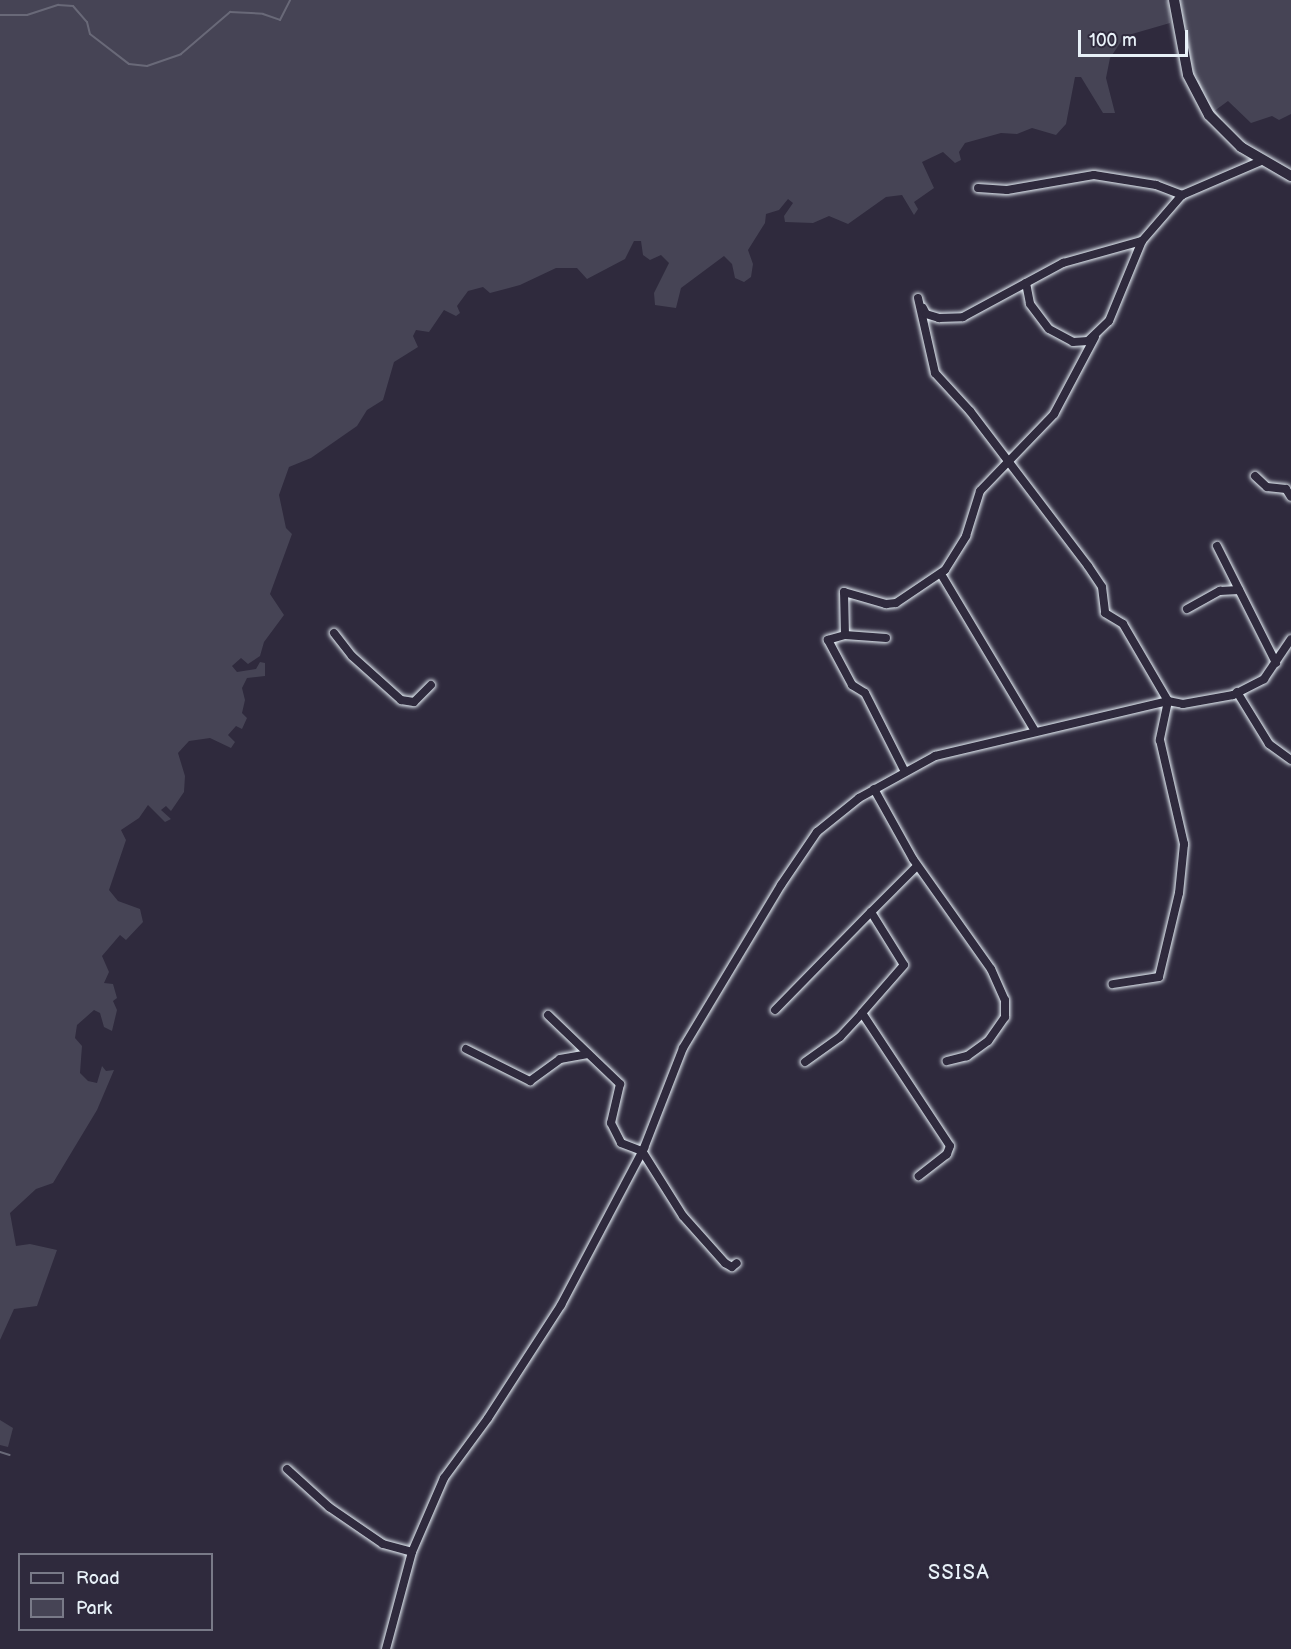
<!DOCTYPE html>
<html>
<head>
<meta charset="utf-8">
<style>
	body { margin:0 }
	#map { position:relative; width:1291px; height:1649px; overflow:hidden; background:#2f2a3d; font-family:"Balsamiq Sans",sans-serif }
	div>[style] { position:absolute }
	.green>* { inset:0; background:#464455 }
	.stream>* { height:2px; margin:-1px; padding:0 1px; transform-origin:1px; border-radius:1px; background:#696978 }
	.roads { filter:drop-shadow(0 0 2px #e8f1f8) drop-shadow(0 0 2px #e8f1f8) }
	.minor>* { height:8px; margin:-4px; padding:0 4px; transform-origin:4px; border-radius:4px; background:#2f2a3d }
	.major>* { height:10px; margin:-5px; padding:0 5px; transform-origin:5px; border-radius:5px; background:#2f2a3d }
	span { translate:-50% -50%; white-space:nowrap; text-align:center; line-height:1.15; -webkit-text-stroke:6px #2f2a3d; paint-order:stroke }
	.quarter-label { font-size:20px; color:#e8f1f8; letter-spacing:1.5px }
	.legend { position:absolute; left:18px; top:1553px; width:195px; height:78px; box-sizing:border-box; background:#2f2a3d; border:2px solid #797a88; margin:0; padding:8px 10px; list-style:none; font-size:18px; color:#e8f1f8 }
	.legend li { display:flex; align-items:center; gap:12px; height:30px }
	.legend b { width:30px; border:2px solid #797a88 }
	.scale { position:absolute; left:1078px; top:30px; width:110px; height:27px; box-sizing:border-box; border:3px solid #e8f1f8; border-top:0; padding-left:8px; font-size:18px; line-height:21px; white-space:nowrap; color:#e8f1f8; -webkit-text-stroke:4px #2f2a3d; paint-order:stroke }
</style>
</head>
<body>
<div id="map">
	<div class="green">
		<i style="clip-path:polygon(0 0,1168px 0,1170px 23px,1125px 36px,1110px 58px,1106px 78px,1115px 113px,1103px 113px,1081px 77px,1075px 77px,1066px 124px,1056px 135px,1032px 128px,1017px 134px,1001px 133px,965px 143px,959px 152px,961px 160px,955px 163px,943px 152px,922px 162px,934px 188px,914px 202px,918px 209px,914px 215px,902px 195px,886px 197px,848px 224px,829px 216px,813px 223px,785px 222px,784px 216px,793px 203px,788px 199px,779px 210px,766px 214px,765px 223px,748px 250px,753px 264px,751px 277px,744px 282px,735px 278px,732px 264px,724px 256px,681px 288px,676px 308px,655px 305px,654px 293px,669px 263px,661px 255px,650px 260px,643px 255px,641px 241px,634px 241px,625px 259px,587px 279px,577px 268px,556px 268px,520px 285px,490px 293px,483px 287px,468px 291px,457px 306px,460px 313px,456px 316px,444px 310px,429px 332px,416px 330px,413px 336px,418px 347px,394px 362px,383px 400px,367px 410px,357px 426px,311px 458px,289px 467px,279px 495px,286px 528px,292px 534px,270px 594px,284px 615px,264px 642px,260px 656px,248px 664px,241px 658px,232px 666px,237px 672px,256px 669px,260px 662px,265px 663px,265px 676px,247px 678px,242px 688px,245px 700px,242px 713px,247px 718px,242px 729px,236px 726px,228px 735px,235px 742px,231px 748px,210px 738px,189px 741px,178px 753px,185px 776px,184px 792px,171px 811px,166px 806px,161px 810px,171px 819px,165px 822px,148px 805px,139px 818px,121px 830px,126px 840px,109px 890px,118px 901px,140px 909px,143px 922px,126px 940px,120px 935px,102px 956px,109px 972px,104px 983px,113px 984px,117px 998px,113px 1001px,117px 1010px,112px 1031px,104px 1027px,100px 1013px,94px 1010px,77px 1025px,75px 1038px,82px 1046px,80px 1073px,88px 1081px,97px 1083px,102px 1066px,106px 1071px,114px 1070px,97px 1110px,53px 1183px,36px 1189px,10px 1213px,16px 1246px,30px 1244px,57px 1250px,37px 1306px,14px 1309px,0 1340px)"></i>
		<i style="clip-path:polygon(1179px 0,1291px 0,1291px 114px,1279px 120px,1272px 116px,1251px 123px,1228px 101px,1213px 112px,1194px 77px)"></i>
		<i style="clip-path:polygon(0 1420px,13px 1428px,8px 1447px,0 1445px)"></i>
	</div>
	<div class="stream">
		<i style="left:0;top:15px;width:27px"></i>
		<i style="left:27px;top:15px;width:33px;rotate:-18deg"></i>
		<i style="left:58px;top:5px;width:15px;rotate:4deg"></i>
		<i style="left:73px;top:6px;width:21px;rotate:49deg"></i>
		<i style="left:87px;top:22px;width:12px;rotate:76deg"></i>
		<i style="left:90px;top:34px;width:49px;rotate:37.6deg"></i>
		<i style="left:129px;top:64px;width:18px;rotate:6deg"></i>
		<i style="left:147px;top:66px;width:36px;rotate:-19deg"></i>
		<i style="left:181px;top:54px;width:65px;rotate:-40.6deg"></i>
		<i style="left:230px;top:12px;width:33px;rotate:3deg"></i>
		<i style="left:263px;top:14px;width:18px;rotate:19deg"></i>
		<i style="left:280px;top:20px;width:22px;rotate:-63deg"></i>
		<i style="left:1198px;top:81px;width:10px;rotate:66deg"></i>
		<i style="left:1207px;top:101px;width:24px;rotate:54deg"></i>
		<i style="left:0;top:1452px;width:10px;rotate:17deg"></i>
	</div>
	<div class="roads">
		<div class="minor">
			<i style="left:978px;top:188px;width:29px;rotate:4deg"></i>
			<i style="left:1007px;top:190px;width:88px;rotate:-9.8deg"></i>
			<i style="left:1094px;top:175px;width:63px;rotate:9.2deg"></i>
			<i style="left:1156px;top:185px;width:28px;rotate:21deg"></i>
			<i style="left:1026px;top:283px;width:21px;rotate:79deg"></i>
			<i style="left:1030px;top:304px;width:31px;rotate:53deg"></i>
			<i style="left:1049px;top:329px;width:27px;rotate:28deg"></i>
			<i style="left:1073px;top:342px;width:15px;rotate:-4deg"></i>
			<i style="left:1088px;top:341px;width:29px;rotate:-44deg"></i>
			<i style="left:1109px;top:321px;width:87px;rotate:-67.6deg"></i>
			<i style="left:918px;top:298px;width:77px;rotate:77.2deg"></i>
			<i style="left:935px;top:373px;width:52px;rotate:47.4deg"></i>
			<i style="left:970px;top:411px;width:195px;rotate:52.7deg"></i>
			<i style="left:1088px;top:566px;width:25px;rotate:56deg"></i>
			<i style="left:1102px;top:587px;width:26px;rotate:83deg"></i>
			<i style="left:1105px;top:613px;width:21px;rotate:31deg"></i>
			<i style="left:1123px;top:624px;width:89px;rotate:59.7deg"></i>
			<i style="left:1168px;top:701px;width:40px;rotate:102deg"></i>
			<i style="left:1160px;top:740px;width:107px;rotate:77deg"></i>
			<i style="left:1184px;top:844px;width:49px;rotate:95.8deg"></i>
			<i style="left:1179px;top:893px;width:86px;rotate:103.4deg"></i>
			<i style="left:1159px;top:977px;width:47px;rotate:171.3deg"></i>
			<i style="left:923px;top:308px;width:7px;rotate:63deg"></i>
			<i style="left:926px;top:314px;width:14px;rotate:17deg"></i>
			<i style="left:939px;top:318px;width:24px;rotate:-2deg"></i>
			<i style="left:963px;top:317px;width:114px;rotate:-28.4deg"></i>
			<i style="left:1063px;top:263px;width:82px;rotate:-15.6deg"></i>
			<i style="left:1142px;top:241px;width:61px;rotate:-49deg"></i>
			<i style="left:1182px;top:195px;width:86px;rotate:-23.3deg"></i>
			<i style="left:1255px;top:476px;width:16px;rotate:43deg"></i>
			<i style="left:1267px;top:487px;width:19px;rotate:6deg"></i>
			<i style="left:1286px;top:489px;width:9px;rotate:58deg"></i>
			<i style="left:1217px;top:546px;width:131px;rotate:63.2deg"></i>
			<i style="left:941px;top:574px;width:183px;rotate:59.1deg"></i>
			<i style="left:1187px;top:609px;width:38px;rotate:-29deg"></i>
			<i style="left:1220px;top:591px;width:19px;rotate:-3deg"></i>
			<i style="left:334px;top:633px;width:29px;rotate:52deg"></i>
			<i style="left:352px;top:656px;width:66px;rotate:41.9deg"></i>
			<i style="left:401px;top:700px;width:13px;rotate:9deg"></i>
			<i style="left:414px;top:702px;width:24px;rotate:-45deg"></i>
			<i style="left:845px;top:635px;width:43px;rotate:-91.3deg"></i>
			<i style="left:844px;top:592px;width:44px;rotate:15.9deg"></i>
			<i style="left:886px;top:604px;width:10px;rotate:-6deg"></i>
			<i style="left:896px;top:603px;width:59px;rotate:-34deg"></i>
			<i style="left:945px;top:570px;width:40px;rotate:-58deg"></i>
			<i style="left:966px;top:536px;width:47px;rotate:-72.7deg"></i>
			<i style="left:980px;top:491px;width:107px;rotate:-46.1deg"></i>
			<i style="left:1054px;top:414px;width:87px;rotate:-62deg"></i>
			<i style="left:886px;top:638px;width:41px;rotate:-175.8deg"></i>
			<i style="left:845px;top:635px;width:18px;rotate:164deg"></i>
			<i style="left:828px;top:640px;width:51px;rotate:61.9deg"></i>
			<i style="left:852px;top:685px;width:15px;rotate:32deg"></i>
			<i style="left:865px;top:693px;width:86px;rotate:63.1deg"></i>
			<i style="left:1237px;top:692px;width:61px;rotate:58.4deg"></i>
			<i style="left:1269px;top:744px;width:27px;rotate:36deg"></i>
			<i style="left:874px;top:789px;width:80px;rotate:60.9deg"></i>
			<i style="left:913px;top:859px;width:135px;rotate:54.7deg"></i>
			<i style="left:991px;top:969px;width:34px;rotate:66deg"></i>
			<i style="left:1005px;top:1000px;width:17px;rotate:90deg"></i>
			<i style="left:1005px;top:1017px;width:29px;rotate:125deg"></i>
			<i style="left:988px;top:1041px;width:26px;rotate:144deg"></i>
			<i style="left:967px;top:1056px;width:21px;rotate:166deg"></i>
			<i style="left:917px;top:866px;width:65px;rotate:135deg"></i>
			<i style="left:871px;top:912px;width:62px;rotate:58.1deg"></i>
			<i style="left:904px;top:965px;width:64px;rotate:131.2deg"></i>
			<i style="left:862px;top:1013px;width:159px;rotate:56.5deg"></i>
			<i style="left:950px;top:1146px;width:9px;rotate:111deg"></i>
			<i style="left:947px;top:1154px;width:36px;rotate:142deg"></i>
			<i style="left:775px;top:1010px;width:137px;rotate:-45.6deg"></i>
			<i style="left:548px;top:1015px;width:100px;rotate:43.8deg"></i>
			<i style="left:620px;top:1084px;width:40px;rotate:103deg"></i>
			<i style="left:611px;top:1123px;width:22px;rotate:63deg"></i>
			<i style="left:621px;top:1143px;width:22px;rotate:21deg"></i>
			<i style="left:642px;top:1151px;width:77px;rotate:57.8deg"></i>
			<i style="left:683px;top:1216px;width:63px;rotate:48.2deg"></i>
			<i style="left:725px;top:1263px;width:8px;rotate:30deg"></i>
			<i style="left:732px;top:1267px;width:6px;rotate:-39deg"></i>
			<i style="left:466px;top:1049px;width:72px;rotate:26.6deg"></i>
			<i style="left:530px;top:1081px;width:37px;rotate:-36deg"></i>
			<i style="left:560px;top:1059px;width:28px;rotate:-10deg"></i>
			<i style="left:805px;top:1062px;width:43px;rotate:-35.5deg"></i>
			<i style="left:840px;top:1037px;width:33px;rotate:-47deg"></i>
			<i style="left:287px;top:1469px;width:57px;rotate:42.1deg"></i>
			<i style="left:329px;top:1507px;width:65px;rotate:34.4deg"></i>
			<i style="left:383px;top:1544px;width:30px;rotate:15deg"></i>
			<i style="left:386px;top:1649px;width:100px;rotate:-75deg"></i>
			<i style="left:412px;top:1552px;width:81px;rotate:-66.6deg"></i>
			<i style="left:444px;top:1478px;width:74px;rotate:-53.7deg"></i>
			<i style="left:488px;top:1418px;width:135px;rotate:-57.1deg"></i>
			<i style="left:561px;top:1305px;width:178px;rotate:-62.1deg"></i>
			<i style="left:644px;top:1148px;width:107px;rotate:-68.7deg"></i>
			<i style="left:683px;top:1048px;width:190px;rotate:-59deg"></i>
			<i style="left:781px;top:885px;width:64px;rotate:-55.8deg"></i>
			<i style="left:817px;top:832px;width:54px;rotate:-39deg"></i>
			<i style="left:859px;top:798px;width:87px;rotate:-28.9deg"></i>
			<i style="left:935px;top:756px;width:239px;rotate:-13.3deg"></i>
			<i style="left:1168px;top:701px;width:15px;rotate:11deg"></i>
			<i style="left:1183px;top:704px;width:51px;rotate:-10.2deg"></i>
			<i style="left:1233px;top:695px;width:35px;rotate:-27deg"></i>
			<i style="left:1264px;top:679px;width:48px;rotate:-56deg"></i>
		</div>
		<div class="major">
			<i style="left:1174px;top:0;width:76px;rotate:79.4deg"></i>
			<i style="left:1188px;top:75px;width:45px;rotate:62.3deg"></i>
			<i style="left:1209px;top:115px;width:45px;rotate:45deg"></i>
			<i style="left:1241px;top:147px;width:58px;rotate:30.1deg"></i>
		</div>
	</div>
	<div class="quarter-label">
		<span style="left:959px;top:1573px">SSISA</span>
	</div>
	<ul class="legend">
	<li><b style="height:8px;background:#2f2a3d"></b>Road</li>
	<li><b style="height:16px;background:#464455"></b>Park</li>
	</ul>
	<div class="scale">100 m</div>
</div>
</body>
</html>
